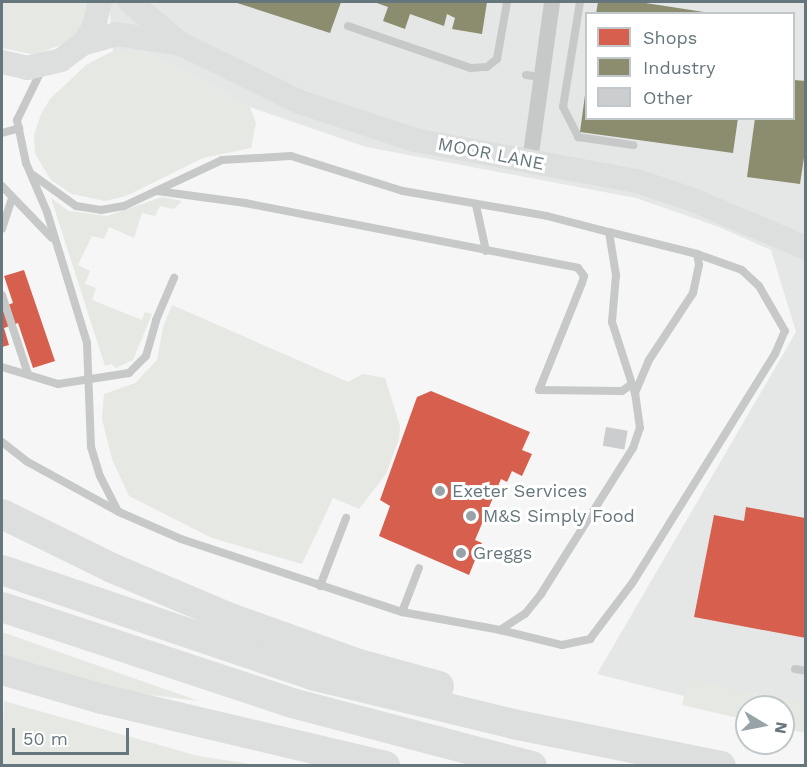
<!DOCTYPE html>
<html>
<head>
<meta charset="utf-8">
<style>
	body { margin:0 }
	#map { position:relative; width:807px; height:767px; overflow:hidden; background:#f6f6f6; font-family:"Work Sans",sans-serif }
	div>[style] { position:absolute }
	.built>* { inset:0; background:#e5e7e6 }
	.green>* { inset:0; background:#e6e8e3 }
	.shops>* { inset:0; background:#d6604d }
	.industry>* { inset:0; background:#8c8c6e }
	.building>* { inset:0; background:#cbcdce; transform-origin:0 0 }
	.service>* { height:8px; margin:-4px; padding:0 4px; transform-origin:4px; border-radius:4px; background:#c7c9c9 }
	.minor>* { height:16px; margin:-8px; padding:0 8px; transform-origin:8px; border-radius:8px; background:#c7c9c9 }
	.secondary>* { height:24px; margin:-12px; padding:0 12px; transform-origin:12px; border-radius:12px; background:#dddede }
	.motorway>* { height:30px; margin:-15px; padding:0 15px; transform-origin:15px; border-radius:15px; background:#dddede }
	.dots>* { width:16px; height:16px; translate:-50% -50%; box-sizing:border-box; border:3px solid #fff; border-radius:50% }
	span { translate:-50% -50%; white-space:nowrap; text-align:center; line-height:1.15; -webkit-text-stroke:6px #fff; paint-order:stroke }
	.street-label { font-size:18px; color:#65767d }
	.poi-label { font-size:18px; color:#65767d }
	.left { translate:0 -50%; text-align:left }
	.frame { position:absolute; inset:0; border:3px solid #65767d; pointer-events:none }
	.legend { position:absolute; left:585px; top:12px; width:210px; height:108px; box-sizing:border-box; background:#fff; border:2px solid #c1c8cb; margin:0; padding:8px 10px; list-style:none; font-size:18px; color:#65767d }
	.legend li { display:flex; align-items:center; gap:12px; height:30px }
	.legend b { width:30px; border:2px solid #c1c8cb }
	.north { position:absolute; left:735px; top:695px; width:60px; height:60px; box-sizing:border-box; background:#fff; border:2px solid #c1c8cb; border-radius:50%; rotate:100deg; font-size:16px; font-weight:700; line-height:24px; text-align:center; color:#65767d }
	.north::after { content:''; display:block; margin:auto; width:21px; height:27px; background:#98a3a7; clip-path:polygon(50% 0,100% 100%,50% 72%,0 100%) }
	.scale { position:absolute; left:12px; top:728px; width:117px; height:27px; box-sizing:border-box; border:3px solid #65767d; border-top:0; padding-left:8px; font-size:18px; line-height:21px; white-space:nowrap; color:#65767d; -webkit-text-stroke:4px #fff; paint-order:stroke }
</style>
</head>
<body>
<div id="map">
	<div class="built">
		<i style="clip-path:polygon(evenodd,109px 2px,805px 2px,805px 727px,783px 707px,747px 707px,747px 712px,597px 674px,796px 332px,771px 250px,719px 227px,636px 198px,366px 147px,250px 107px,144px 51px,113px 51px,109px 2px,586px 14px,794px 14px,794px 118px,586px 118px,586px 14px)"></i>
	</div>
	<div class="green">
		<i style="clip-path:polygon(2px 2px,88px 2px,85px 19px,68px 42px,35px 55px,2px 48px)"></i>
		<i style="clip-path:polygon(113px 51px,144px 51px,250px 107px,256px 123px,251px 148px,203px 158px,126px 196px,105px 201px,72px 194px,51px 180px,35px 154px,34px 135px,41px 114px,50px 99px,86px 65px)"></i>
		<i style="clip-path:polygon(162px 197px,182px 201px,174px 209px,160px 206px,155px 216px,142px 213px,134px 238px,109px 227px,104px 239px,92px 236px,78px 265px,90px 271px,85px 284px,96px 288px,92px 300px,142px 320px,145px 312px,152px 314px,133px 360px,116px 368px,111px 364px,105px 366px,51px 198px,69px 211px,107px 216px)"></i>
		<i style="clip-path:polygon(172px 305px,348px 382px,363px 374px,385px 378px,400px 426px,399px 439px,386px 474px,359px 509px,333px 498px,302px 564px,212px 538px,129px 496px,112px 459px,102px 419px,104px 394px,135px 383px,157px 360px,163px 327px)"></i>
		<i style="clip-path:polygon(2px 632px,199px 701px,104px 689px,2px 659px)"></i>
		<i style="clip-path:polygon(688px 679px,805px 703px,805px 733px,783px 728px,783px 707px,747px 707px,747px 720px,682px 705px)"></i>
		<i style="clip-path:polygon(4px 701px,198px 756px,257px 765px,2px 765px)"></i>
	</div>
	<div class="shops">
		<i style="clip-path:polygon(24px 270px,55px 361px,33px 368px,18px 323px,4px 328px,9px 345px,2px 347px,2px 307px,13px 303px,4px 276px)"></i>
		<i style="clip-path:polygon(431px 391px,530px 432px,522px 450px,532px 454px,522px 476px,512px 471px,507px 482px,501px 479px,475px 540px,482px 543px,469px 575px,379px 536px,390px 506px,380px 500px,417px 397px)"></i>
		<i style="clip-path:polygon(746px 507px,805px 518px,806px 638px,694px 617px,714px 515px,744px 521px)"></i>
	</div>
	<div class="industry">
		<i style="clip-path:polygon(234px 2px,341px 2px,330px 33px)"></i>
		<i style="clip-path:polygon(374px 2px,487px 2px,482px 34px,452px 29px,455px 18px,447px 14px,444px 26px,410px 14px,405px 29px,383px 21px,388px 7px)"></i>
		<i style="clip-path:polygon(598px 2px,639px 2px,717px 14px,596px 14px)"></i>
		<i style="clip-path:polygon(794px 80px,806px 81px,806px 144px,800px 184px,747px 177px,755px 118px,794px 118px)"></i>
		<i style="clip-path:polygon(585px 95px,586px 118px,738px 118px,733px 153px,580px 132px)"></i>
	</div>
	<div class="building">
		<i style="left:606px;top:427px;width:22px;height:19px;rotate:10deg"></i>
	</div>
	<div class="service">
		<i style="left:580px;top:2px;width:106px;rotate:99.2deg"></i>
		<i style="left:563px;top:107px;width:34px;rotate:63deg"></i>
		<i style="left:578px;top:137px;width:56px;rotate:8.3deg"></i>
		<i style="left:348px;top:26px;width:130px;rotate:18.9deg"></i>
		<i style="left:471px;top:68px;width:16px;rotate:-4deg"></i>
		<i style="left:487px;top:67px;width:13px;rotate:-39deg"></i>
		<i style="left:497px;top:59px;width:58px;rotate:-80deg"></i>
		<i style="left:42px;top:69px;width:57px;rotate:116.1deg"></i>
		<i style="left:17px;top:120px;width:44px;rotate:78.2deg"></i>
		<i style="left:26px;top:163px;width:53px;rotate:66.8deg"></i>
		<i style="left:47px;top:212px;width:137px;rotate:73deg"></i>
		<i style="left:87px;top:343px;width:104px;rotate:87.8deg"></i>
		<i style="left:91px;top:447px;width:30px;rotate:73deg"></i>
		<i style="left:100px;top:476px;width:37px;rotate:63deg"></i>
		<i style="left:526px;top:75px;width:14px;rotate:8deg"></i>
		<i style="left:2px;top:133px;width:18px;rotate:-16deg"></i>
		<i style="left:33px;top:175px;width:53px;rotate:35.8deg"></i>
		<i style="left:76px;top:206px;width:25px;rotate:9deg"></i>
		<i style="left:101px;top:210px;width:23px;rotate:-10deg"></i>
		<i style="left:124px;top:206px;width:108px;rotate:-25.1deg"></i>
		<i style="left:222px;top:160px;width:69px;rotate:-3.3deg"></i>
		<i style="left:291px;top:156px;width:117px;rotate:17.4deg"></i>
		<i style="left:403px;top:191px;width:146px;rotate:9.8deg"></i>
		<i style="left:547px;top:216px;width:64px;rotate:14.5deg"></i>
		<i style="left:609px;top:232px;width:44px;rotate:80.8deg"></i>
		<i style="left:616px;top:275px;width:47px;rotate:94.9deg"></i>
		<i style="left:612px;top:322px;width:75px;rotate:72.1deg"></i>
		<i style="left:2px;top:186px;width:72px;rotate:46.1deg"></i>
		<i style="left:157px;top:191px;width:89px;rotate:7.8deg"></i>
		<i style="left:245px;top:203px;width:339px;rotate:11deg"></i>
		<i style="left:578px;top:268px;width:10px;rotate:53deg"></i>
		<i style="left:584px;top:276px;width:7px;rotate:106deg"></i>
		<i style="left:582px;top:283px;width:115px;rotate:111.9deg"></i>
		<i style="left:539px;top:390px;width:83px;rotate:0.7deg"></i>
		<i style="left:622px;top:391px;width:12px;rotate:-35deg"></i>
		<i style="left:476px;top:205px;width:47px;rotate:77.7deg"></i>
		<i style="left:2px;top:229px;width:32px;rotate:-72deg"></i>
		<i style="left:2px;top:295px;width:83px;rotate:71.8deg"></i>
		<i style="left:2px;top:367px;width:59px;rotate:16.9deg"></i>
		<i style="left:58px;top:384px;width:72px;rotate:-8.8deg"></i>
		<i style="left:129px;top:373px;width:24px;rotate:-45deg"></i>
		<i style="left:146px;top:356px;width:37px;rotate:-74deg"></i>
		<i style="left:156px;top:320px;width:46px;rotate:-66.8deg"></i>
		<i style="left:2px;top:442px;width:31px;rotate:38deg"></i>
		<i style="left:26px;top:461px;width:106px;rotate:28.7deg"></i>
		<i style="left:119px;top:512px;width:68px;rotate:23.5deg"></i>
		<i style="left:181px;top:539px;width:233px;rotate:18.3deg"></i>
		<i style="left:402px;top:612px;width:100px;rotate:10.4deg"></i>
		<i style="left:500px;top:630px;width:30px;rotate:-33deg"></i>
		<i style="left:525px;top:614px;width:26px;rotate:-51deg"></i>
		<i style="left:541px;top:594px;width:173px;rotate:-57.8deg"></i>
		<i style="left:633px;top:448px;width:21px;rotate:-71deg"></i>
		<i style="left:640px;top:428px;width:35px;rotate:-98deg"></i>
		<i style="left:635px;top:393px;width:36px;rotate:-67deg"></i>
		<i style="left:649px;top:360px;width:80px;rotate:-56.7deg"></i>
		<i style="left:693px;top:293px;width:29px;rotate:-78deg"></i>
		<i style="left:699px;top:265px;width:11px;rotate:-100deg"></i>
		<i style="left:320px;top:586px;width:73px;rotate:-69.1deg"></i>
		<i style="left:402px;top:612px;width:47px;rotate:-68.9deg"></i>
		<i style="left:500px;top:630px;width:64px;rotate:13.6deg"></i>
		<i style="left:562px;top:645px;width:29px;rotate:-12deg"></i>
		<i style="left:590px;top:639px;width:71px;rotate:-53deg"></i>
		<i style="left:633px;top:582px;width:269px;rotate:-58.1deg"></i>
		<i style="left:775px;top:354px;width:25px;rotate:-67deg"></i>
		<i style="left:785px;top:331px;width:52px;rotate:-120deg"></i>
		<i style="left:759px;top:286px;width:23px;rotate:-137deg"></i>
		<i style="left:742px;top:270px;width:48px;rotate:-160.4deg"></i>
		<i style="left:697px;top:254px;width:91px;rotate:-166deg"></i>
		<i style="left:795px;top:669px;width:11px;rotate:10deg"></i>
	</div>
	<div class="minor">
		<i style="left:530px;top:161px;width:161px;rotate:-82.1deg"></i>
	</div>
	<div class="secondary">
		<i style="left:130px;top:2px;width:66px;rotate:39.5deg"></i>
		<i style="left:181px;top:44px;width:132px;rotate:26deg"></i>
		<i style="left:300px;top:102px;width:121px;rotate:18.3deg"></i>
		<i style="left:415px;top:140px;width:226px;rotate:10.5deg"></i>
		<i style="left:637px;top:181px;width:59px;rotate:18.7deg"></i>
		<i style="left:693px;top:200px;width:123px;rotate:23deg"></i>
		<i style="left:82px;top:44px;width:35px;rotate:-16deg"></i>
		<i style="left:116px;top:34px;width:61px;rotate:8.5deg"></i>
		<i style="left:2px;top:62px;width:26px;rotate:13deg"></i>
		<i style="left:27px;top:68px;width:35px;rotate:-13deg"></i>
		<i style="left:61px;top:60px;width:26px;rotate:-37deg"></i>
		<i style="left:82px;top:44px;width:21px;rotate:-55deg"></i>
		<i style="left:94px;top:27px;width:26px;rotate:-77deg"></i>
	</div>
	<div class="motorway">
		<i style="left:2px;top:514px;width:123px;rotate:26.1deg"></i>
		<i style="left:112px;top:568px;width:131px;rotate:22.9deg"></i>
		<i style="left:233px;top:619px;width:134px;rotate:19.7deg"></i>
		<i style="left:359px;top:664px;width:83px;rotate:15.4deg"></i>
		<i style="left:2px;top:570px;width:330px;rotate:18.7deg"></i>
		<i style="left:315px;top:676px;width:204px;rotate:13.6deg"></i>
		<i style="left:513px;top:724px;width:212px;rotate:11.4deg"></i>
		<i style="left:2px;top:607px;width:305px;rotate:18.3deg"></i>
		<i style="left:292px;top:703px;width:248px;rotate:14.7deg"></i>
		<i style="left:2px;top:670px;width:104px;rotate:16.2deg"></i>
		<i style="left:102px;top:699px;width:291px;rotate:13.3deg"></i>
	</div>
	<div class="dots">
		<i style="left:440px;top:491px;background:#98a3a7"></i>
		<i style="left:471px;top:516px;background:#98a3a7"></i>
		<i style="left:461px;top:553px;background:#98a3a7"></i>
	</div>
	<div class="street-label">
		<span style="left:491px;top:154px;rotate:11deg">MOOR LANE</span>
	</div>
	<div class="poi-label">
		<span class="left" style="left:452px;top:491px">Exeter Services</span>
		<span class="left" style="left:483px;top:516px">M&amp;S Simply Food</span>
		<span class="left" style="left:473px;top:553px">Greggs</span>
	</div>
	<div class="frame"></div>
	<ul class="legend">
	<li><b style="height:16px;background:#d6604d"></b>Shops</li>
	<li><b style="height:16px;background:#8c8c6e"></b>Industry</li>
	<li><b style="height:16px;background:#cbcdce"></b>Other</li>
	</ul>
	<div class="north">N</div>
	<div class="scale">50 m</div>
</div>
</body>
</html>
